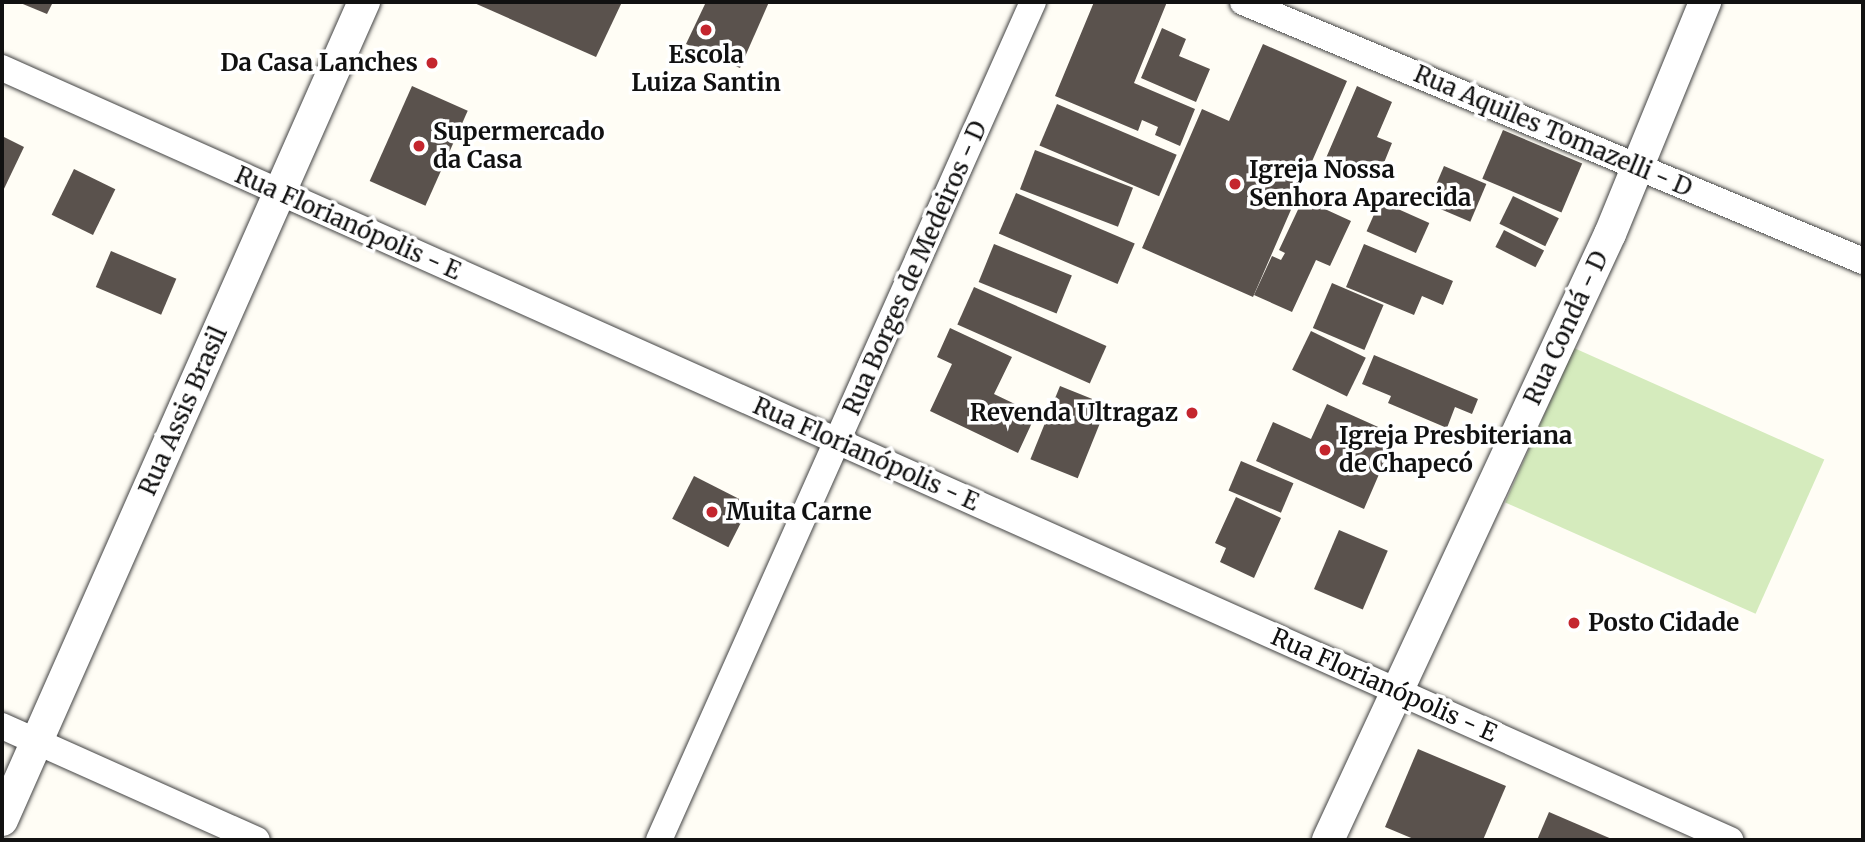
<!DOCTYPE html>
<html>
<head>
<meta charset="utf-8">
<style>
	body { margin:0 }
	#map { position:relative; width:1865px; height:842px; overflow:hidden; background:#fffdf5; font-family:Merriweather,serif }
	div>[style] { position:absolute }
	.green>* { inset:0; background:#d5ebbd; transform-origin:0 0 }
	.building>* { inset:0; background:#5a524d; transform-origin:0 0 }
	.roads { filter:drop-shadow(0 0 2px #444) drop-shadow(0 0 2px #444) }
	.minor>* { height:26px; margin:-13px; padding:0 13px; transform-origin:13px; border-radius:13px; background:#fff }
	.tertiary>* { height:32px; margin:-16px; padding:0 16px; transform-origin:16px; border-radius:16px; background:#fff }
	.dots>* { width:19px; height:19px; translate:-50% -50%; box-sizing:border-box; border:4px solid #fff; border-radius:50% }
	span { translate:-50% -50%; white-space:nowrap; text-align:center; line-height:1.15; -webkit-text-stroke:7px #fff; paint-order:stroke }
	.poi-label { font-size:24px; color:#111; font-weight:700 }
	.right { translate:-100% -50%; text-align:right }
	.left { translate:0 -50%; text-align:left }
	.street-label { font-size:24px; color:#111 }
	.frame { position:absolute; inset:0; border:4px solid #111; pointer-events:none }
</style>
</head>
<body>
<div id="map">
	<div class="green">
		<i style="left:1574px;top:348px;width:274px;height:169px;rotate:24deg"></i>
	</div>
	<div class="building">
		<i style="clip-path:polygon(18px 2px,53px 2px,47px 14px)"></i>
		<i style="clip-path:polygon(472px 2px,622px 2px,596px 57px)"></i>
		<i style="clip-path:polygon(706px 2px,769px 2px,740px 68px,686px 44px)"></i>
		<i style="clip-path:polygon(1094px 2px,1167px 2px,1134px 83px,1195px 109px,1180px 146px,1155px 135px,1158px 127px,1142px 120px,1138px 131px,1055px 96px)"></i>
		<i style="clip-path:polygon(1162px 28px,1186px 39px,1179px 56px,1210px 69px,1196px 102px,1141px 78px)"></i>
		<i style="clip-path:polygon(1263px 44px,1347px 81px,1253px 297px,1142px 248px,1202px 109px,1229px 121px)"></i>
		<i style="left:412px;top:86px;width:61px;height:104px;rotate:24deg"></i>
		<i style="clip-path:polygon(1357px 86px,1392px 102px,1377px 137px,1392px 143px,1377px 180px,1326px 158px)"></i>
		<i style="left:1057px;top:104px;width:130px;height:45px;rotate:23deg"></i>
		<i style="left:1503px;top:130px;width:86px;height:53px;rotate:23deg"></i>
		<i style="clip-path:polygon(2px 136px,24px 147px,2px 193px)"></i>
		<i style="left:1035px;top:150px;width:105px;height:42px;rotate:21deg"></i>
		<i style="left:1444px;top:166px;width:46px;height:41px;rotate:23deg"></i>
		<i style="left:74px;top:169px;width:46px;height:51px;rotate:26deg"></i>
		<i style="left:1016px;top:193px;width:129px;height:44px;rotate:23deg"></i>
		<i style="left:1513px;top:196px;width:51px;height:31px;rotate:26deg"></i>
		<i style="clip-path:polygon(1303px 199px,1351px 221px,1330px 266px,1316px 260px,1292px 312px,1254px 295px,1272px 256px,1281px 260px,1285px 253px,1279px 250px)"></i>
		<i style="left:1380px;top:201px;width:54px;height:33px;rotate:24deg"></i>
		<i style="left:1504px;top:230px;width:45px;height:19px;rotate:27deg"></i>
		<i style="left:994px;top:244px;width:84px;height:41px;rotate:22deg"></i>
		<i style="clip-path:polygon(1364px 244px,1453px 281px,1443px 305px,1422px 296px,1414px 315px,1346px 287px)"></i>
		<i style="left:111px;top:251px;width:71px;height:39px;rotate:23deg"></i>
		<i style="left:1332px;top:283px;width:56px;height:49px;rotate:23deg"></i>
		<i style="left:974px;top:287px;width:145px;height:41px;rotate:24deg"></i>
		<i style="clip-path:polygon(950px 328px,1012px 357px,994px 394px,1036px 414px,1018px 453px,930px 411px,952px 364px,937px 357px)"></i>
		<i style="left:1311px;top:331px;width:61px;height:43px;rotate:26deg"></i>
		<i style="clip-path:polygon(1374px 355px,1478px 399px,1472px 414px,1455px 407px,1447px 428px,1388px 403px,1391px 396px,1362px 384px)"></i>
		<i style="left:1060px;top:386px;width:51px;height:79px;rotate:22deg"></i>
		<i style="clip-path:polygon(1327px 404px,1396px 435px,1364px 509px,1256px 461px,1273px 422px,1311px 439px)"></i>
		<i style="left:1241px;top:461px;width:57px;height:32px;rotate:23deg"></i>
		<i style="left:694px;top:476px;width:63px;height:48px;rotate:27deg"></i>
		<i style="clip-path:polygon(1236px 497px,1281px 518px,1254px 578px,1220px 562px,1226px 548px,1215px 543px)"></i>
		<i style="left:1339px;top:530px;width:53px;height:64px;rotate:23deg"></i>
		<i style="clip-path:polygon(1418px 749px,1506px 786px,1483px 840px,1416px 840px,1385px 827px)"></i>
		<i style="clip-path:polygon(1549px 812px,1614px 840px,1537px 840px)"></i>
	</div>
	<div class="roads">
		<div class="minor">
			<i style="left:1243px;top:2px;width:672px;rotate:22.67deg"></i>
			<i style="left:2px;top:68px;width:1893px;rotate:24.07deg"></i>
			<i style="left:2px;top:726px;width:279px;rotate:24.1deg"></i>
			<i style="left:659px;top:840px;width:918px;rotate:-65.95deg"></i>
		</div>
		<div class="tertiary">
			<i style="left:2px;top:820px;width:895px;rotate:-66.13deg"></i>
			<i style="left:1328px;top:840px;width:668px;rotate:-65.05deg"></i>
			<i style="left:1610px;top:234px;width:251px;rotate:-67.7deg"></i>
		</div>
	</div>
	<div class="dots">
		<i style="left:706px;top:30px;background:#c4262e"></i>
		<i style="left:432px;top:63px;background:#c4262e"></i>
		<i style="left:419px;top:146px;background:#c4262e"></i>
		<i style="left:1235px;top:184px;background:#c4262e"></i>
		<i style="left:1192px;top:413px;background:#c4262e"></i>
		<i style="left:1325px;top:450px;background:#c4262e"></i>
		<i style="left:712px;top:512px;background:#c4262e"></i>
		<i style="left:1574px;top:623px;background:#c4262e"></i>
	</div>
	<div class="poi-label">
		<span style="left:706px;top:69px">Escola<br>Luiza Santin</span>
		<span class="right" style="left:418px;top:63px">Da Casa Lanches</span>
		<span class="left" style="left:433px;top:146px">Supermercado<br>da Casa</span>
		<span class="left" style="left:1249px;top:184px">Igreja Nossa<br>Senhora Aparecida</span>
		<span class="right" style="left:1178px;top:413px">Revenda Ultragaz</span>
		<span class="left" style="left:1339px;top:450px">Igreja Presbiteriana<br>de Chapecó</span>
		<span class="left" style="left:726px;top:512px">Muita Carne</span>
		<span class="left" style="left:1588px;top:623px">Posto Cidade</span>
	</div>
	<div class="street-label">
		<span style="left:1553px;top:131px;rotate:23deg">Rua Aquiles Tomazelli - D</span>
		<span style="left:348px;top:223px;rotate:24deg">Rua Florianópolis - E</span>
		<span style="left:915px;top:268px;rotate:-66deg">Rua Borges de Medeiros - D</span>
		<span style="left:1566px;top:328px;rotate:-65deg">Rua Condá - D</span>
		<span style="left:183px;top:411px;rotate:-66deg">Rua Assis Brasil</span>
		<span style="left:866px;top:454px;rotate:24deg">Rua Florianópolis - E</span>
		<span style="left:1384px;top:685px;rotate:24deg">Rua Florianópolis - E</span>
	</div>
	<div class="frame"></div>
</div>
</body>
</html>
